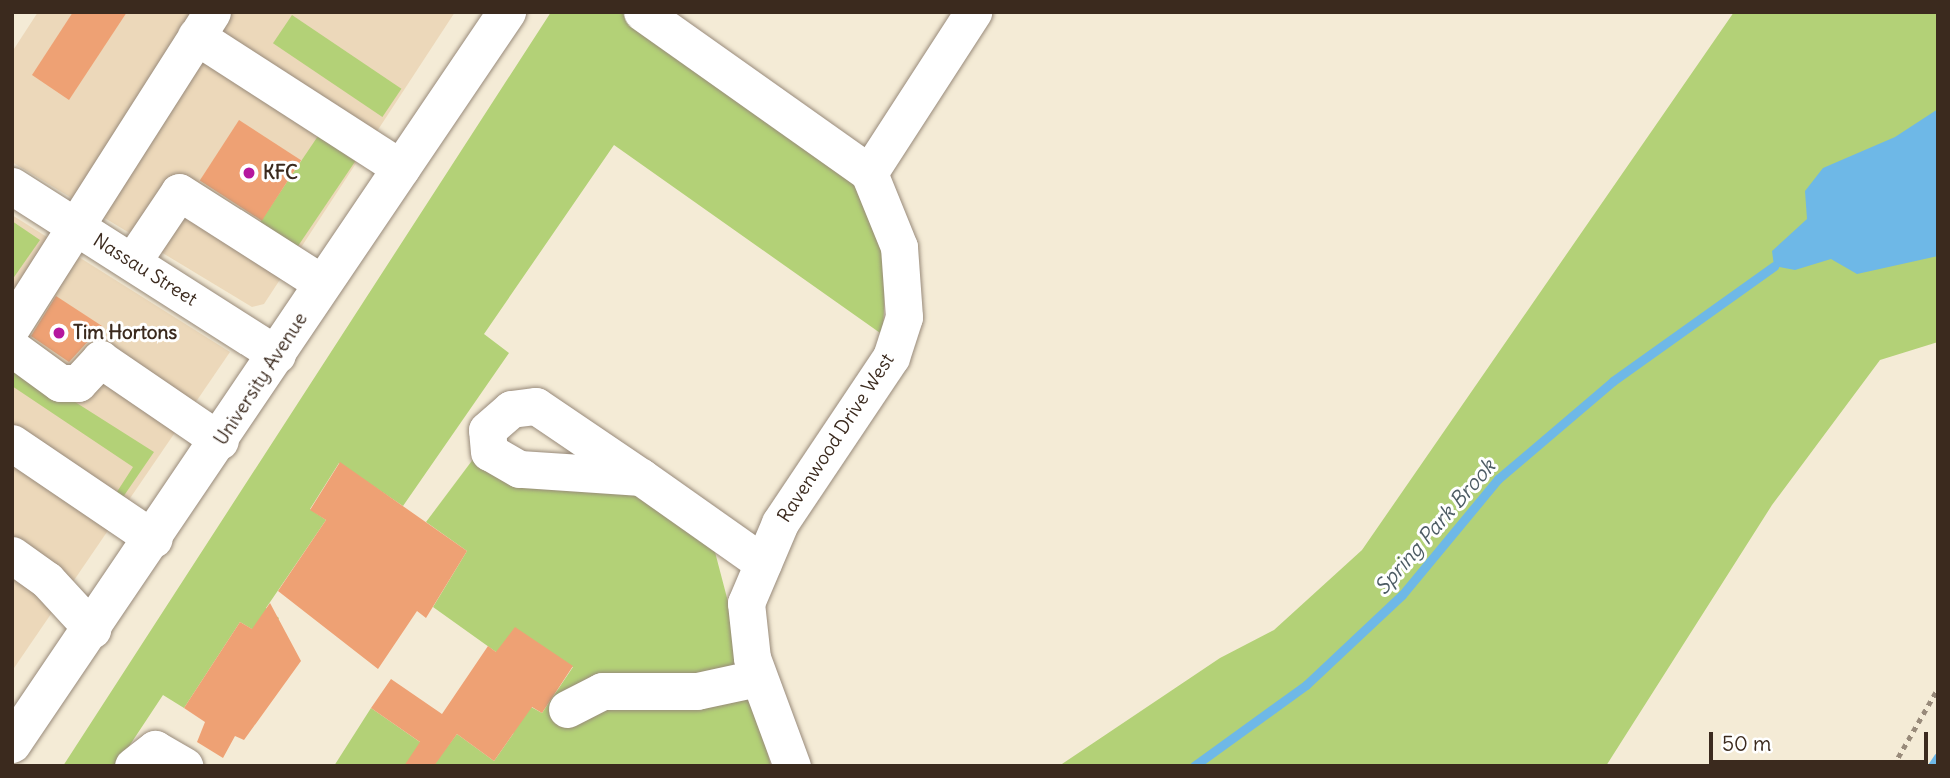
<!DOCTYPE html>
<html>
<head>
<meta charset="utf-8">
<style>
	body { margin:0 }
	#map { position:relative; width:1950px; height:778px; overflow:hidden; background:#f4ebd6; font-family:Delius,sans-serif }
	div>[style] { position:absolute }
	.built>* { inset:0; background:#ecd8ba }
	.green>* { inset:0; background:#b3d177; transform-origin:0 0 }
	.water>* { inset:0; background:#6eb8e7 }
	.stream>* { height:9px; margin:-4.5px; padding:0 4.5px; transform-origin:4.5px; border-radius:4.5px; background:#6eb8e7 }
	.building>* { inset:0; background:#eea174; transform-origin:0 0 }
	.path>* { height:4.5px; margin-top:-2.25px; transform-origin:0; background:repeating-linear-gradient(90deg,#988a7a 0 5px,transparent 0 10px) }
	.roads { filter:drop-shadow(0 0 2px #988a7a) drop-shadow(0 0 2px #988a7a) }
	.minor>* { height:37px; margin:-18.5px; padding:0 18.5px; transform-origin:18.5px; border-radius:18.5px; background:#fff }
	.major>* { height:38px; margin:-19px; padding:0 19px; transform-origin:19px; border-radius:19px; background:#fff }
	.dots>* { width:19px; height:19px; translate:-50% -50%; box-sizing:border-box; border:4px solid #fff; border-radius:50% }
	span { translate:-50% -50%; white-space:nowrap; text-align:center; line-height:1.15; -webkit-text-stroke:6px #fff; paint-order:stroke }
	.poi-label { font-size:19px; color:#3b2a1e; font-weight:700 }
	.left { translate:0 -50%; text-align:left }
	.street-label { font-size:19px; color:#3b2a1e }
	.water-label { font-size:21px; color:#4d5c64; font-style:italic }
	.frame { position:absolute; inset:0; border:14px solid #3b2a1e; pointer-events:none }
	.scale { position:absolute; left:1709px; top:732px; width:219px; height:32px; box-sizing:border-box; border:4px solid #3b2a1e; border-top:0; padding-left:9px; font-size:21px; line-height:24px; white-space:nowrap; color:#3b2a1e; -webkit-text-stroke:5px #fff; paint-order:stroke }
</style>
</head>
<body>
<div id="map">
	<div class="built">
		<i style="clip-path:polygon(38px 12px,455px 12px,264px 304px,252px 307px,12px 162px,12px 52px)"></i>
		<i style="clip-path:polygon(12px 215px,230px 352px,12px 671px)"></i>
	</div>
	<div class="green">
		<i style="clip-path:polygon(551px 12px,630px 12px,857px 186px,886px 257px,883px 335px,614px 145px,484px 334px,509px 353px,403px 506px,339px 463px,310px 509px,326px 520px,266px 608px,279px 618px,267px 638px,240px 622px,184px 708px,163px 695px,116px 766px,63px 766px)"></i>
		<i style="clip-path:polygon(1734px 12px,1938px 12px,1938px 342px,1880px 360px,1772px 505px,1606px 766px,1059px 766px,1220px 658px,1274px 630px,1362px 550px)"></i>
		<i style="left:292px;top:15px;width:132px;height:34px;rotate:34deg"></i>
		<i style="left:318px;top:136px;width:45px;height:106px;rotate:34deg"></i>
		<i style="clip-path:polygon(12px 221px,40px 240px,12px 280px)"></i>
		<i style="clip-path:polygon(12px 362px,154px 452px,121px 500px,113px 498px,133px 467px,12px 386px)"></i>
		<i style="clip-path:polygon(477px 454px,643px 496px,715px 552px,771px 766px,334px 766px,371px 708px,440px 756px,457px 734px,494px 761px,513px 734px,522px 702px,542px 713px,573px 667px,496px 652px,433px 607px,467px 551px,426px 522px)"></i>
	</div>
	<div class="water">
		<i style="clip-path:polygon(1938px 109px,1938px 256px,1857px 274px,1831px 259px,1795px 270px,1774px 266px,1772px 251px,1807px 219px,1805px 191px,1823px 168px,1895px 137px)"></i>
	</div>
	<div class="stream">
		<i style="left:1194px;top:766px;width:138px;rotate:-35.9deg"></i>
		<i style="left:1306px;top:685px;width:132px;rotate:-43.2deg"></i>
		<i style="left:1402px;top:595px;width:151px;rotate:-50.4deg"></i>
		<i style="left:1498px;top:479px;width:151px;rotate:-40.4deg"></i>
		<i style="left:1613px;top:381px;width:198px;rotate:-35.5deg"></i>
		<i style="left:1932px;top:766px;width:11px;rotate:-56deg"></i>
	</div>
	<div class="building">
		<i style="clip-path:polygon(73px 12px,127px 12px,69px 100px,32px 75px)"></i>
		<i style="left:239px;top:120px;width:74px;height:72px;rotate:33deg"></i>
		<i style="clip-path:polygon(56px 296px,102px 326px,69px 362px,31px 336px)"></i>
		<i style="clip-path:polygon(340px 462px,467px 551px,426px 618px,417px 611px,378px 669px,278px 591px,326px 520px,310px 510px)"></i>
		<i style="clip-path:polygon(270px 603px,301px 661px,244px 740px,235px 736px,223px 758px,197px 742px,205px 722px,184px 708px,240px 622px,252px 629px)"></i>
		<i style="clip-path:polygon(515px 627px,573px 666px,542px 713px,532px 707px,494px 761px,457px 734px,434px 766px,404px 766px,420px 742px,371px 708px,391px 679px,442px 714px,488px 646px,496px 652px)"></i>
	</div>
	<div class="path">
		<i style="left:1893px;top:766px;width:90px;rotate:-60deg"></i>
	</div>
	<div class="roads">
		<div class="minor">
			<i style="left:642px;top:12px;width:278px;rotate:35.3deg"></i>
			<i style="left:869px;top:173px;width:80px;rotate:67.9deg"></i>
			<i style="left:899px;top:247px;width:70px;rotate:85.9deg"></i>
			<i style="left:904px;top:317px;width:42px;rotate:108deg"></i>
			<i style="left:891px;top:357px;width:200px;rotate:123.8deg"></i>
			<i style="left:780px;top:523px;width:87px;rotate:113deg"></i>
			<i style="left:746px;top:603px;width:55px;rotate:83.8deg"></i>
			<i style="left:752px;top:658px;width:115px;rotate:69.7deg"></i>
			<i style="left:196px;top:36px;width:244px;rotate:32.8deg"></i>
			<i style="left:869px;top:173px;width:192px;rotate:-57.1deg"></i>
			<i style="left:12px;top:186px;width:314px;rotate:32.5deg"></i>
			<i style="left:132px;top:262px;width:84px;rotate:-56.1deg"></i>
			<i style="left:179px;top:192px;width:169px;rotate:32.5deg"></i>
			<i style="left:12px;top:326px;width:372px;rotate:-57.5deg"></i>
			<i style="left:12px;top:348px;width:59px;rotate:36.1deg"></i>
			<i style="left:60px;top:383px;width:18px"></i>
			<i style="left:78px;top:383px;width:33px;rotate:-47deg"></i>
			<i style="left:100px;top:359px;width:145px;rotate:34.3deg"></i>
			<i style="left:12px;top:443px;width:171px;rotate:34.1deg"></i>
			<i style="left:641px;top:477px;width:122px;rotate:-176.2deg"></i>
			<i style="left:519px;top:469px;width:34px;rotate:-150deg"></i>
			<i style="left:489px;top:452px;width:22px;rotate:-95deg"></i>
			<i style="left:487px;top:430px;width:32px;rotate:-41deg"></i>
			<i style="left:511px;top:409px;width:25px;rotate:-7deg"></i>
			<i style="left:536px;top:406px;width:127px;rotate:34.1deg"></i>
			<i style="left:641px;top:477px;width:149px;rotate:35.2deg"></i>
			<i style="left:12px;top:555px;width:43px;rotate:35.5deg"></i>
			<i style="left:47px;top:580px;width:67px;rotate:47.4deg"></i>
			<i style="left:567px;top:709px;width:39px;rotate:-27deg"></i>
			<i style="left:602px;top:691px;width:95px"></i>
			<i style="left:697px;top:691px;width:61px;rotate:-12.2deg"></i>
			<i style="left:133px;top:766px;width:28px;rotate:-38deg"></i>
			<i style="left:155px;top:749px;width:34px;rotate:30deg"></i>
		</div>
		<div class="major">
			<i style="left:12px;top:744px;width:884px;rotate:-55.93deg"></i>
		</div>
	</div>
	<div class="dots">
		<i style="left:249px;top:173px;background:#b5179e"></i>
		<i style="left:59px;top:333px;background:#b5179e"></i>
	</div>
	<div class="poi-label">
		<span class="left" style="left:263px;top:173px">KFC</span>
		<span class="left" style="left:73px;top:333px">Tim Hortons</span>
	</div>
	<div class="street-label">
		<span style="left:145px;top:270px;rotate:32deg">Nassau Street</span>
		<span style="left:261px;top:379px;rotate:-57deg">University Avenue</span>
		<span style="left:836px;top:438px;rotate:-57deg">Ravenwood Drive West</span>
	</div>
	<div class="water-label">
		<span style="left:1435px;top:527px;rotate:-49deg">Spring Park Brook</span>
	</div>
	<div class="frame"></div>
	<div class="scale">50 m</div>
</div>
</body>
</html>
